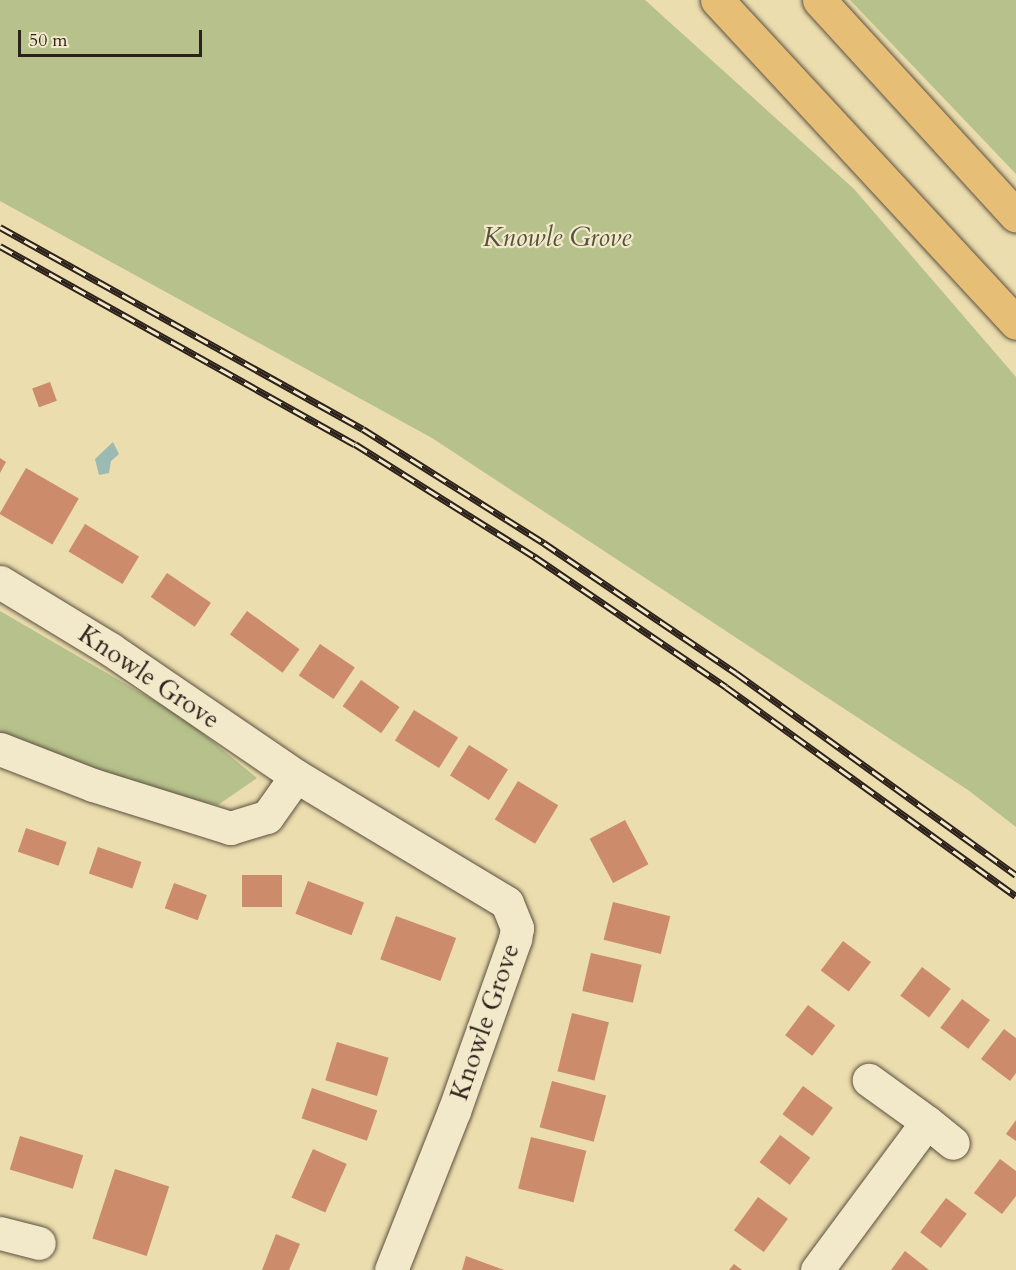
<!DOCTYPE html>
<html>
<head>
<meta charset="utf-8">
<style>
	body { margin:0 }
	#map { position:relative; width:1016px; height:1270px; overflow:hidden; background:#ebddad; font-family:Cardo,serif }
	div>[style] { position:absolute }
	.green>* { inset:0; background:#b6c18b }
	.water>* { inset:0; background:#9bbab3 }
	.building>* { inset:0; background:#cc8b6b; transform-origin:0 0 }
	.roads { filter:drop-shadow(0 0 2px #5c5040) drop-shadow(0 0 2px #5c5040) }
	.minor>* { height:33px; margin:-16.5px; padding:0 16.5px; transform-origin:16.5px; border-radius:16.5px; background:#f2e9ca }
	.highway>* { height:33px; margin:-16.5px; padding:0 16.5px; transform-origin:16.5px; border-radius:16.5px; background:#e6be76 }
	.rail>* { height:7px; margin-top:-3.5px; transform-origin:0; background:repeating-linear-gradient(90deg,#f2e9ca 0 14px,#2c211b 0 28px); box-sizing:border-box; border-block:2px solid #2c211b }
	span { translate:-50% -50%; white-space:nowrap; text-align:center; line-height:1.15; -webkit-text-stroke:4.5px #f2e9ca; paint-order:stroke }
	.park-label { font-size:26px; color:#55513d; font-style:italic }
	.street-label { font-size:26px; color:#2c211b }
	.scale { position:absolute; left:18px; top:30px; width:184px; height:27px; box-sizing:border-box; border:3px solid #2c211b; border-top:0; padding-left:8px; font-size:18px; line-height:21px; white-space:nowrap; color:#2c211b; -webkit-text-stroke:4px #f2e9ca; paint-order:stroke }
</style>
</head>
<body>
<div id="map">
	<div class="green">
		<i style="clip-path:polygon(0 0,645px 0,854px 189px,1016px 377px,1016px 827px,968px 790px,432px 438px,0 201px)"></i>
		<i style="clip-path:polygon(850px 0,1016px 0,1016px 174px)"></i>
		<i style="clip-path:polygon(0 611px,184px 718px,257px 778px,218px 805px,91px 777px,0 741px)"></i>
	</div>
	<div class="water">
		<i style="clip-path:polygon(113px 442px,119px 454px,111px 461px,109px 473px,99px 475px,95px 459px)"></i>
	</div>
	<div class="building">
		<i style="left:50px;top:382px;width:20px;height:19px;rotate:70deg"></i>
		<i style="clip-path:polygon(0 458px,6px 462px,0 473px)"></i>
		<i style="left:26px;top:468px;width:61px;height:53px;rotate:30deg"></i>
		<i style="left:85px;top:524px;width:63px;height:32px;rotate:31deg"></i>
		<i style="left:167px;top:573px;width:53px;height:29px;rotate:34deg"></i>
		<i style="left:247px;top:611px;width:65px;height:29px;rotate:36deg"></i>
		<i style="left:320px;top:644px;width:42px;height:38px;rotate:34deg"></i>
		<i style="left:361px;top:680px;width:47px;height:32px;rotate:35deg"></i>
		<i style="left:414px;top:710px;width:52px;height:36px;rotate:32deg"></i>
		<i style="left:469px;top:745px;width:46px;height:36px;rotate:32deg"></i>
		<i style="left:518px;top:781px;width:47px;height:45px;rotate:31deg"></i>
		<i style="left:625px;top:820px;width:50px;height:40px;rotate:62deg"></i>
		<i style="left:26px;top:828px;width:43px;height:25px;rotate:19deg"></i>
		<i style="left:98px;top:847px;width:46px;height:28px;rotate:19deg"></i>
		<i style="left:242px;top:875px;width:40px;height:32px"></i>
		<i style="left:308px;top:881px;width:60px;height:35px;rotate:21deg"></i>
		<i style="left:174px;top:883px;width:35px;height:27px;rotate:20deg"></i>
		<i style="left:613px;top:902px;width:59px;height:39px;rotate:14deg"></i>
		<i style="left:396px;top:916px;width:64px;height:46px;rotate:20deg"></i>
		<i style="left:843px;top:941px;width:35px;height:37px;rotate:37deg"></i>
		<i style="left:591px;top:953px;width:52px;height:39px;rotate:13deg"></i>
		<i style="left:922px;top:967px;width:36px;height:36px;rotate:37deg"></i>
		<i style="left:962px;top:999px;width:35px;height:36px;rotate:37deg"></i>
		<i style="left:808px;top:1005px;width:34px;height:38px;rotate:37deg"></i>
		<i style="left:572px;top:1013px;width:38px;height:60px;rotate:14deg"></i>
		<i style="clip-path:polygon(1004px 1029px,1016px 1038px,1016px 1073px,1010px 1081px,981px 1059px)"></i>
		<i style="left:337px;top:1042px;width:54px;height:40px;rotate:17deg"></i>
		<i style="left:552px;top:1081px;width:56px;height:48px;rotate:15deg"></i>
		<i style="left:803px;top:1086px;width:37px;height:35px;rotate:36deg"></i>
		<i style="left:312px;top:1088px;width:69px;height:32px;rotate:19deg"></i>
		<i style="clip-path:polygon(1016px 1120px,1016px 1141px,1006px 1134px)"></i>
		<i style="left:780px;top:1135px;width:38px;height:34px;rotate:37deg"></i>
		<i style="left:20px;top:1136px;width:66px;height:35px;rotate:17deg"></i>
		<i style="left:531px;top:1137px;width:57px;height:53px;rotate:14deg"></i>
		<i style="left:313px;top:1149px;width:37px;height:53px;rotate:24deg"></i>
		<i style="clip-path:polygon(1000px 1159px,1016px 1171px,1016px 1196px,1002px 1214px,974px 1193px)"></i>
		<i style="left:115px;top:1169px;width:57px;height:73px;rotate:18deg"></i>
		<i style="left:758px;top:1197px;width:37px;height:41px;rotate:36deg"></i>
		<i style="left:946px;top:1198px;width:26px;height:43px;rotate:37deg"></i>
		<i style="clip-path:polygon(276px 1234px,300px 1244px,289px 1270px,262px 1270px)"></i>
		<i style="clip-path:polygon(905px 1251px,929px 1270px,891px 1270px)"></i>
		<i style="clip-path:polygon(466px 1256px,504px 1270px,462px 1270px)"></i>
		<i style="clip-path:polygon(734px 1264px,742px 1270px,729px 1270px)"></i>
	</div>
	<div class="roads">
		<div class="minor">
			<i style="left:0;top:582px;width:129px;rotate:31.3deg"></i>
			<i style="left:110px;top:649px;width:225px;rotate:34.3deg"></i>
			<i style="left:296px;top:776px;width:246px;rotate:31deg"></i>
			<i style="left:507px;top:903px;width:27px;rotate:68deg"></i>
			<i style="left:517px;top:928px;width:11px;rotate:100deg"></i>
			<i style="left:515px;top:939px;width:182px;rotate:109.5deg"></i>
			<i style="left:454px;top:1111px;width:171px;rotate:111.6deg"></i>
			<i style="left:0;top:749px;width:100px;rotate:21.2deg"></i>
			<i style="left:93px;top:785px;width:144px;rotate:17.4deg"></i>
			<i style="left:230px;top:828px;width:39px;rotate:-17deg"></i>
			<i style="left:267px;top:817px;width:50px;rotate:-54.7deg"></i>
			<i style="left:927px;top:1122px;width:33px;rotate:39deg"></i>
			<i style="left:0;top:1233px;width:40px;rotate:14.4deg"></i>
			<i style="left:817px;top:1270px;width:184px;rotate:-53.4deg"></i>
			<i style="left:927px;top:1122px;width:72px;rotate:-144.1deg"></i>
		</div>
		<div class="highway">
			<i style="left:717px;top:0;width:440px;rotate:47.2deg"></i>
			<i style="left:819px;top:0;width:292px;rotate:47.6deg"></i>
		</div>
	</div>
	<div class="rail">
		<i style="left:0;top:227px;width:415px;rotate:29.1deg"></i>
		<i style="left:363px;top:429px;width:214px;rotate:32.2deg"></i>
		<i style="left:544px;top:543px;width:232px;rotate:34.1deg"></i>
		<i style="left:736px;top:673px;width:345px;rotate:35.8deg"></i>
		<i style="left:0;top:246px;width:406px;rotate:29.2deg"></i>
		<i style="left:355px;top:444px;width:213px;rotate:32.1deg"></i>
		<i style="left:535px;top:557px;width:231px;rotate:34.2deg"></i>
		<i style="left:726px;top:687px;width:357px;rotate:35.8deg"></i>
	</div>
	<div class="park-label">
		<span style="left:557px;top:238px">Knowle Grove</span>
	</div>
	<div class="street-label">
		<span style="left:149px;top:677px;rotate:34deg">Knowle Grove</span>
		<span style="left:485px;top:1022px;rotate:-71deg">Knowle Grove</span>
	</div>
	<div class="scale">50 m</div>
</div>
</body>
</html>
